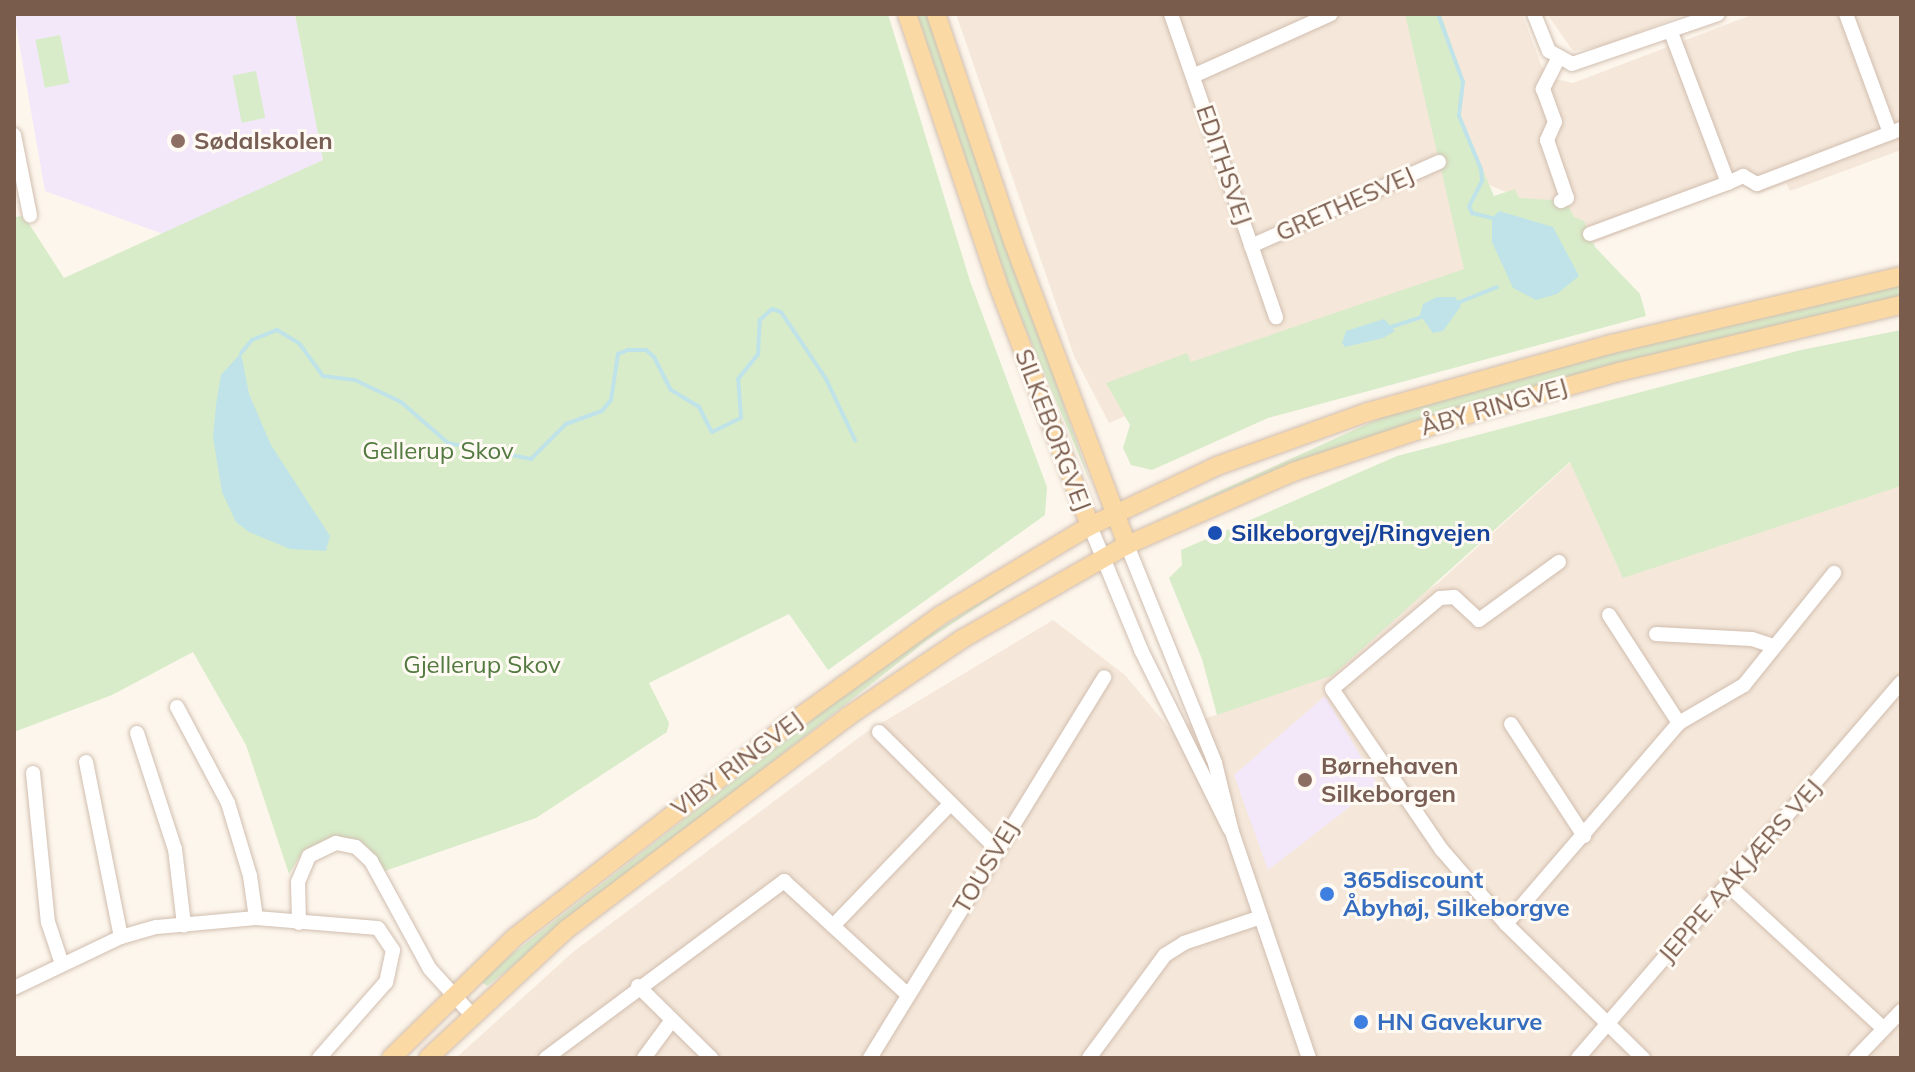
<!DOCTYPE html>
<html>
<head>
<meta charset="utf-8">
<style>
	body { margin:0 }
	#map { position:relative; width:1915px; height:1072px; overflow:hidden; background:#fdf6ec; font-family:Mulish,sans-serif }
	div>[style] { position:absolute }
	.residential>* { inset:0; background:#f5e8da }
	.education>* { inset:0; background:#f3e8fa }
	.green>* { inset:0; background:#d8ecc9; transform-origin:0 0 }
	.water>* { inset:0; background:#bfe3e8 }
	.stream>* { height:4px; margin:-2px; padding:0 2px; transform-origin:2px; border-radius:2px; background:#bfe3e8 }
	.roads { filter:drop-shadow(0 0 2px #d1beb0) drop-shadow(0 0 2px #d1beb0) }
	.minor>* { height:14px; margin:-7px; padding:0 7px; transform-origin:7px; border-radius:7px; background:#fff }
	.major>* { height:18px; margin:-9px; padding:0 9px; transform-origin:9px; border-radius:9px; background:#fbd9a5 }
	.dots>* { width:22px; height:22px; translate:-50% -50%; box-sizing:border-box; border:4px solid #fffaf3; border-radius:50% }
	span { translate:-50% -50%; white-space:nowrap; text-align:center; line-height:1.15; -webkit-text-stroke:6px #fffaf3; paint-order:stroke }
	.education-label { font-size:24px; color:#785e54; font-weight:700 }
	.left { translate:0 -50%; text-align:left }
	.street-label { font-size:24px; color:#7a5c4d }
	.park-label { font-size:24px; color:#537a41 }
	.transit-label { font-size:24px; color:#164399; font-weight:700 }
	.shop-label { font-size:24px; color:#366cbe; font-weight:700 }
	.frame { position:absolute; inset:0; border:16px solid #7a5c4d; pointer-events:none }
</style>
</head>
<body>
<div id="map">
	<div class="residential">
		<i style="clip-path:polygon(956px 14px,1413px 14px,1469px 252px,1464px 273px,1109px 423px,1074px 356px)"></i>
		<i style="clip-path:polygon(1439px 14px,1522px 14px,1542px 67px,1555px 79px,1573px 83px,1754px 14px,1901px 14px,1901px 150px,1790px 191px,1786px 183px,1758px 194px,1742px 186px,1580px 248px,1517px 210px,1518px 197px,1477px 180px,1458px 116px)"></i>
		<i style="clip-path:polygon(1547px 14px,1686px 14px,1603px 46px,1573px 51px)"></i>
		<i style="clip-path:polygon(1571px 462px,1824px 509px,1901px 486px,1901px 1058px,456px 1058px,573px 952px,865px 733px,1053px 620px,1125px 675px,1170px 729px,1216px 715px,1269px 695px,1438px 583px)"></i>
	</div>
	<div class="education">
		<i style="clip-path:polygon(14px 14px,295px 14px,323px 160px,163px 234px,45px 191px)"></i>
		<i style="clip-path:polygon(1325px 696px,1378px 785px,1268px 870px,1234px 775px)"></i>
	</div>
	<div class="green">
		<i style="clip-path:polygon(295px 14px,888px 14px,970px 281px,1047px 487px,1045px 515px,828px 670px,789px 614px,649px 683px,669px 723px,667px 732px,536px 818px,385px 871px,368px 847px,334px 836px,303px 851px,289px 874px,246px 745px,193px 652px,112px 695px,14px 732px,14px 217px,24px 216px,64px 278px,323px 160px)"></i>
		<i style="clip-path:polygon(917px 14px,928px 14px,1092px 486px,1015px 304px)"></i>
		<i style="clip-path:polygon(1405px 14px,1441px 14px,1464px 82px,1460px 117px,1494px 196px,1515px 189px,1519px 198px,1566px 201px,1574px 217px,1584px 221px,1595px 247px,1640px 294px,1646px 316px,1268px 418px,1152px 470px,1131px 465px,1123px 448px,1130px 425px,1106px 383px,1187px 353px,1191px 362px,1464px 269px)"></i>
		<i style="left:60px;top:35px;width:49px;height:25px;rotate:79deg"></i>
		<i style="left:256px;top:71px;width:48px;height:24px;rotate:79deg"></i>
		<i style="clip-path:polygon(1901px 285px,1901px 297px,1473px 403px,1283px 467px,1154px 521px,1387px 415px,1597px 357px)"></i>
		<i style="clip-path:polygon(1901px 330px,1901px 486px,1623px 578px,1570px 462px,1333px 675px,1217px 715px,1202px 659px,1169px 578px,1182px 565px,1181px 550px,1397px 456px,1801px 350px)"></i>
		<i style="clip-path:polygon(1062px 551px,926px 641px,487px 986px,479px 980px,882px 665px)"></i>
	</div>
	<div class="water">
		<i style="clip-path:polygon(1499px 211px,1553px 227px,1579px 276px,1557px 294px,1536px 300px,1513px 288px,1492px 242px,1492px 218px)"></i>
		<i style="clip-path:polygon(1437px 297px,1455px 297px,1461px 306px,1443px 331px,1433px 333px,1420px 315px,1423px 304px)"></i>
		<i style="clip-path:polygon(1384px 319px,1395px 331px,1383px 338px,1345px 347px,1342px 343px,1346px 331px)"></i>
		<i style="clip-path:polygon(241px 353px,249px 394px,271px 445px,330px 536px,326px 551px,290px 549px,249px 532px,236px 522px,222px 492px,213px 437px,216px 405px,221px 375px)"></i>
	</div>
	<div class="stream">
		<i style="left:1438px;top:14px;width:72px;rotate:69.8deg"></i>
		<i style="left:1463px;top:82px;width:34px;rotate:97deg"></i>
		<i style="left:1459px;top:116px;width:57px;rotate:67.5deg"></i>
		<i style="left:1481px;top:169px;width:12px;rotate:85deg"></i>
		<i style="left:1482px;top:181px;width:28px;rotate:117deg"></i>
		<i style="left:1469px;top:206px;width:8px;rotate:67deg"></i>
		<i style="left:1472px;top:213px;width:21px;rotate:14deg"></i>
		<i style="left:1455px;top:304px;width:45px;rotate:-22deg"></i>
		<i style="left:1391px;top:327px;width:36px;rotate:-18deg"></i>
		<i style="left:241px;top:353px;width:17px;rotate:-50deg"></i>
		<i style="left:252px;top:340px;width:27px;rotate:-22deg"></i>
		<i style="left:277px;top:330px;width:26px;rotate:31deg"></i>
		<i style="left:299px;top:343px;width:41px;rotate:54deg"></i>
		<i style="left:323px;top:376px;width:32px;rotate:7deg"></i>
		<i style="left:355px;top:380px;width:51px;rotate:25.6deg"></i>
		<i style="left:401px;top:402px;width:62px;rotate:41.1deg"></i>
		<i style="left:448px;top:443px;width:85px;rotate:10.9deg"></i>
		<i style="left:531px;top:459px;width:49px;rotate:-45deg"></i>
		<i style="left:566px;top:424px;width:38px;rotate:-20deg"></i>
		<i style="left:602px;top:411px;width:14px;rotate:-51deg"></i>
		<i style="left:611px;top:400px;width:47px;rotate:-81.3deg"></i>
		<i style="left:618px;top:354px;width:11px;rotate:-22deg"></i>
		<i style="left:628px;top:350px;width:18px"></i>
		<i style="left:646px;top:350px;width:11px;rotate:41deg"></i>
		<i style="left:654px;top:357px;width:37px;rotate:63deg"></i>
		<i style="left:671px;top:390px;width:33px;rotate:31deg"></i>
		<i style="left:699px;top:407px;width:28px;rotate:63deg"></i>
		<i style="left:712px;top:432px;width:32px;rotate:-26deg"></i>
		<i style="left:741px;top:418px;width:39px;rotate:-94deg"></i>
		<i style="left:738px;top:379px;width:32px;rotate:-51deg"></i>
		<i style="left:758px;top:354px;width:34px;rotate:-87deg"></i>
		<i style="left:760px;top:320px;width:16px;rotate:-43deg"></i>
		<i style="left:772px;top:309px;width:9px;rotate:18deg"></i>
		<i style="left:781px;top:312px;width:81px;rotate:56.1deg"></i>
		<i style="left:826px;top:379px;width:68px;rotate:64.6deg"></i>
	</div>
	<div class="roads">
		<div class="minor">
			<i style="left:1171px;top:14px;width:321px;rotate:70.9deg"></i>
			<i style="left:1534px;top:14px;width:40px;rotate:68deg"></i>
			<i style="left:1549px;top:51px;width:26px;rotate:29deg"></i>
			<i style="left:1572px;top:64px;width:154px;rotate:-18.9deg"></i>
			<i style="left:1846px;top:14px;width:127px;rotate:69.7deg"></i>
			<i style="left:1558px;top:59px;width:34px;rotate:117deg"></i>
			<i style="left:1543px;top:89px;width:35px;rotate:70deg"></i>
			<i style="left:1555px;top:122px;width:20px;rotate:114deg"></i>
			<i style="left:1547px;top:140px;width:61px;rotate:71deg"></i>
			<i style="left:1567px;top:198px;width:7px;rotate:153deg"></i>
			<i style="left:1193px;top:76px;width:151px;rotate:-24.2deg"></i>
			<i style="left:14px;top:135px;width:82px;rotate:78.7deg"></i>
			<i style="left:1728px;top:183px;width:17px;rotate:-25deg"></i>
			<i style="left:1743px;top:176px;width:16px;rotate:30deg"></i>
			<i style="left:1757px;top:184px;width:154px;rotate:-20.9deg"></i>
			<i style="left:1590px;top:234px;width:147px;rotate:-20.3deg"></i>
			<i style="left:1728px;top:183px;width:161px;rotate:-110.7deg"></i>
			<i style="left:1251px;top:246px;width:206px;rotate:-24.1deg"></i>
			<i style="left:1090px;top:526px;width:134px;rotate:67.6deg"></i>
			<i style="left:1141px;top:650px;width:200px;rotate:63.6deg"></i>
			<i style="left:1127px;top:545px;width:235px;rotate:68deg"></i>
			<i style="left:1215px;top:763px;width:71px;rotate:76.2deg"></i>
			<i style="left:1232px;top:832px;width:239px;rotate:71.2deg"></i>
			<i style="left:1559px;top:562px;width:99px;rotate:144.1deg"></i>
			<i style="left:1479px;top:620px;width:34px;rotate:-137deg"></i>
			<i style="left:1454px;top:597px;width:14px;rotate:176deg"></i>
			<i style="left:1440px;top:598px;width:141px;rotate:139.9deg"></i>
			<i style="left:1332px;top:689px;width:195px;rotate:55.7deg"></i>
			<i style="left:1442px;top:850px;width:98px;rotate:49.1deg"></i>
			<i style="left:1506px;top:924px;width:192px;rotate:44.4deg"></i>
			<i style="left:1609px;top:615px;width:129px;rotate:57.1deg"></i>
			<i style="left:1656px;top:634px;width:96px;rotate:3deg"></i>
			<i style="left:1752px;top:639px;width:23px;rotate:18deg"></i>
			<i style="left:177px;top:707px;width:109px;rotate:62deg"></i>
			<i style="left:228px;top:803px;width:76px;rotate:73.2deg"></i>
			<i style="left:250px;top:876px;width:42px;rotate:81.9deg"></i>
			<i style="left:1511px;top:724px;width:134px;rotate:56.9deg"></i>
			<i style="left:879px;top:732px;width:166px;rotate:44.8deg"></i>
			<i style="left:137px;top:733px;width:122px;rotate:71.9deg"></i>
			<i style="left:175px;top:849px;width:77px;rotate:83.2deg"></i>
			<i style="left:86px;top:762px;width:178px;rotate:78.7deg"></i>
			<i style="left:33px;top:773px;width:150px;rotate:84.3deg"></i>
			<i style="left:48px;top:922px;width:44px;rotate:71.6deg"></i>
			<i style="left:1728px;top:885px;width:211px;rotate:42.7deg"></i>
			<i style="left:299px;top:923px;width:41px;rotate:-91.4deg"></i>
			<i style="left:298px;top:882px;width:28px;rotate:-67deg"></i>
			<i style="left:309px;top:856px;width:30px;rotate:-26deg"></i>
			<i style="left:336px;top:843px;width:20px;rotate:11deg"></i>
			<i style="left:356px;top:847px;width:21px;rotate:43deg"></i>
			<i style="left:371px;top:861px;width:123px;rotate:61.4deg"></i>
			<i style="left:430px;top:969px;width:59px;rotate:47.7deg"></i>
			<i style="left:1506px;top:924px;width:265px;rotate:-49.3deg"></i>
			<i style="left:1679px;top:723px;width:75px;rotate:-30.3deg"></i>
			<i style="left:1744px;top:685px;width:144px;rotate:-51.2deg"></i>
			<i style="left:833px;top:926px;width:170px;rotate:-46.2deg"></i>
			<i style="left:638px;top:986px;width:103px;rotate:44.6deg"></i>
			<i style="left:14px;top:988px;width:119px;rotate:-25.5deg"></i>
			<i style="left:121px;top:937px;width:37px;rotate:-16deg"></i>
			<i style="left:157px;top:927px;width:99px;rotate:-5.2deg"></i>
			<i style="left:256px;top:918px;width:122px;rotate:4.7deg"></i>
			<i style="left:378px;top:928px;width:27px;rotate:56deg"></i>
			<i style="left:393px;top:950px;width:33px;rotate:102deg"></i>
			<i style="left:386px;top:982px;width:101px;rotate:131.4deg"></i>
			<i style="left:546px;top:1058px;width:297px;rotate:-36.6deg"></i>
			<i style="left:784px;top:881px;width:168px;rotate:42.6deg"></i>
			<i style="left:644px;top:1058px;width:47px;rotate:-53.6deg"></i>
			<i style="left:870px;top:1058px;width:447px;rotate:-58.4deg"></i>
			<i style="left:1089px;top:1058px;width:128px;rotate:-53.6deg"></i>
			<i style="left:1165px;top:955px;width:22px;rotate:-32deg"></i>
			<i style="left:1184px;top:943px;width:81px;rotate:-18.7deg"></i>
			<i style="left:1578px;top:1058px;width:495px;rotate:-49.3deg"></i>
			<i style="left:1856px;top:1058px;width:65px;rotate:-46.2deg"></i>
		</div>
		<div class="major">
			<i style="left:907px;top:14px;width:283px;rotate:71.4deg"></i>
			<i style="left:997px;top:282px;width:261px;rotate:69.1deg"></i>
			<i style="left:936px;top:14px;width:243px;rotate:71.3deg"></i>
			<i style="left:1014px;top:244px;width:322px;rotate:69.4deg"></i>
			<i style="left:391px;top:1058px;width:173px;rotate:-44.3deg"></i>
			<i style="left:515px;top:937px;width:344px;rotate:-37.8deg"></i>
			<i style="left:787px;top:726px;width:190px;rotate:-35.8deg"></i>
			<i style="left:941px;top:615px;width:174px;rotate:-30.9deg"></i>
			<i style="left:1090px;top:526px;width:140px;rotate:-25.3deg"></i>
			<i style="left:1217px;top:466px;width:160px;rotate:-19.7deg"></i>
			<i style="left:1368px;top:412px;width:253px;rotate:-15.6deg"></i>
			<i style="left:1612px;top:344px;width:297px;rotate:-13.2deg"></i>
			<i style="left:428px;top:1058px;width:190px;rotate:-42.9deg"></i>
			<i style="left:567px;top:929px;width:351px;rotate:-37.1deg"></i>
			<i style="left:847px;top:717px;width:139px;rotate:-34.1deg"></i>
			<i style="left:962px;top:639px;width:190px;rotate:-29.7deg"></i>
			<i style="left:1127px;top:545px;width:181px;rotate:-23.7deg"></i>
			<i style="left:1293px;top:472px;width:163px;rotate:-18.5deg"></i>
			<i style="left:1448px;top:420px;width:178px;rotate:-15.7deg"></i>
			<i style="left:1619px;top:372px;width:290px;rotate:-13.4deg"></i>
		</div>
	</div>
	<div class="dots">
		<i style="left:178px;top:141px;background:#8d6e63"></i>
		<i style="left:1215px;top:533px;background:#1a4fb4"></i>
		<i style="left:1305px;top:780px;background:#8d6e63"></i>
		<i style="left:1327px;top:894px;background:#3f7fe0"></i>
		<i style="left:1361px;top:1022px;background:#3f7fe0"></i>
	</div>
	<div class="education-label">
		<span class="left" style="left:194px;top:141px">Sødalskolen</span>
		<span class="left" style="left:1321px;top:780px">Børnehaven<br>Silkeborgen</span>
	</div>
	<div class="street-label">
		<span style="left:1224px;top:165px;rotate:71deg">EDITHSVEJ</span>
		<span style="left:1345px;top:204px;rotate:-24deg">GRETHESVEJ</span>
		<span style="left:1494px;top:407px;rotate:-16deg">ÅBY RINGVEJ</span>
		<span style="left:1053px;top:430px;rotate:69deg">SILKEBORGVEJ</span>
		<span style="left:737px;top:764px;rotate:-37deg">VIBY RINGVEJ</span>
		<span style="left:986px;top:867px;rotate:-59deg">TOUSVEJ</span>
		<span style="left:1740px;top:871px;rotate:-49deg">JEPPE AAKJÆRS VEJ</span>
	</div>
	<div class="park-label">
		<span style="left:438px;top:451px">Gellerup Skov</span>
		<span style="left:482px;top:665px">Gjellerup Skov</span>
	</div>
	<div class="transit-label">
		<span class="left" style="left:1231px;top:533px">Silkeborgvej/Ringvejen</span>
	</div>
	<div class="shop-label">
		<span class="left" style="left:1343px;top:894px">365discount<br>Åbyhøj, Silkeborgve</span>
		<span class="left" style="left:1377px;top:1022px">HN Gavekurve</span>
	</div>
	<div class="frame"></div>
</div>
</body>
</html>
